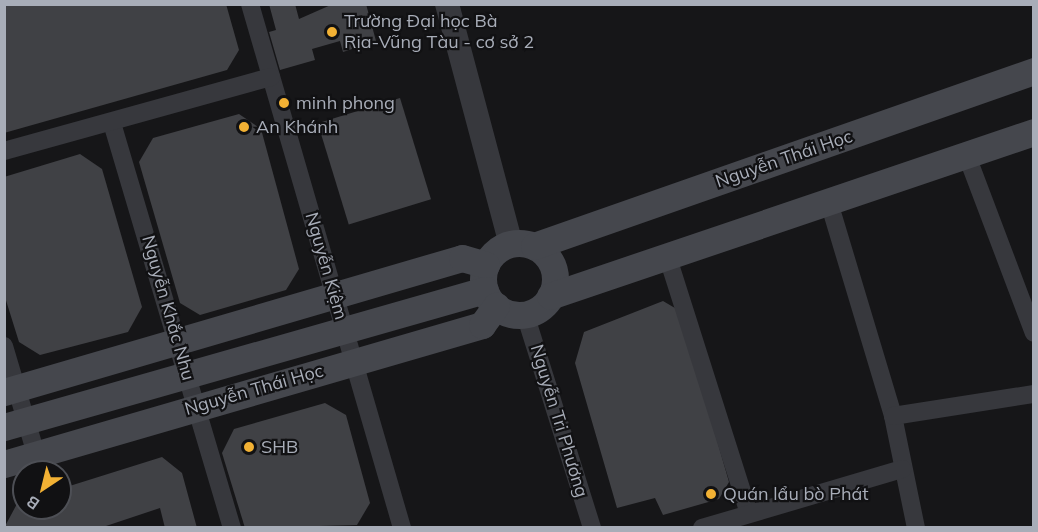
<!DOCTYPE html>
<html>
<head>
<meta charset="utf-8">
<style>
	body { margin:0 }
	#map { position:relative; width:1038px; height:532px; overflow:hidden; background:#161618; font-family:Mulish,sans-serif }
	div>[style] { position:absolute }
	.building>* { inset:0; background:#404145; transform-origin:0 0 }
	.minor>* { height:18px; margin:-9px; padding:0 9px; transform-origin:9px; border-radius:9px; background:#37383d }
	.tertiary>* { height:24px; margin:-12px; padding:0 12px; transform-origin:12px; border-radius:12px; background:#37383d }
	.secondary>* { height:27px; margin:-13.5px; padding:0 13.5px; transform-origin:13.5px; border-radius:13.5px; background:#45474d }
	.secondary>.ring { margin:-13.5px; padding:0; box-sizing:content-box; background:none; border:27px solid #45474d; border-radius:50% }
	.dots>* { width:16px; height:16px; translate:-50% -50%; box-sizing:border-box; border:3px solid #111113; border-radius:50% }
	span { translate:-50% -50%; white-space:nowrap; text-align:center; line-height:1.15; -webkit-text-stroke:4.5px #111113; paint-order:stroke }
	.poi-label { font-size:18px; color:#a8adb8 }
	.left { translate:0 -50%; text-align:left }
	.street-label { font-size:18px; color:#a8adb8 }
	.frame { position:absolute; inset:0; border:6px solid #a8adb8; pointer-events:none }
	.north { position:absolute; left:12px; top:460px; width:60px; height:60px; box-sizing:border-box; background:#111113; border:2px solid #4d4f55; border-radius:50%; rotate:215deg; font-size:16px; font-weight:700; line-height:24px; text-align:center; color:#a8adb8 }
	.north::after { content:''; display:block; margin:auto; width:21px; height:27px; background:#f2b134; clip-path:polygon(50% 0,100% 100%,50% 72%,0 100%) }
</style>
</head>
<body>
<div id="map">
	<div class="building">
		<i style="clip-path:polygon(4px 4px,226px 4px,239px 50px,227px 70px,4px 133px)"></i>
		<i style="clip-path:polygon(269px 4px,295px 4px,299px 19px,333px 4px,366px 4px,376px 41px,343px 52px,340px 41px,312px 49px,315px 60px,280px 70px,269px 32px,276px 30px)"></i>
		<i style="left:400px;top:98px;width:106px;height:86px;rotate:73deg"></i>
		<i style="clip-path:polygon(239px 114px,261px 129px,299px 269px,286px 290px,200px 315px,180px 303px,139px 162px,153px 138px)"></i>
		<i style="clip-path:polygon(80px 154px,102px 169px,142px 307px,128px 332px,40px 355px,19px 342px,4px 294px,4px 177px)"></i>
		<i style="clip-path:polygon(663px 301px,680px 311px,729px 482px,719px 499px,663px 515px,655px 498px,617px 508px,575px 363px,584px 332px)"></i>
		<i style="clip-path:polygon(325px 403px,346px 415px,370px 503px,357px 525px,245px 528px,222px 453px,234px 429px)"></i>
		<i style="clip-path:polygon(162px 457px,182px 473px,197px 528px,165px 528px,160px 508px,100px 528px,4px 528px,18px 502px,24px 500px,24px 508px,60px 508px,60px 489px)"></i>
	</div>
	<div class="minor">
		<i style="left:250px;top:4px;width:546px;rotate:73.82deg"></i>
		<i style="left:112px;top:123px;width:422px;rotate:73.5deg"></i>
		<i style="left:4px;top:151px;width:277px;rotate:-15.5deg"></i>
		<i style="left:967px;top:156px;width:189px;rotate:69.3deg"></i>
		<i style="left:828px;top:199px;width:227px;rotate:73.3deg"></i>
		<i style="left:893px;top:416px;width:114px;rotate:78.4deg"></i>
		<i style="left:667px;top:255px;width:271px;rotate:72.4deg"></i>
		<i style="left:525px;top:314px;width:224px;rotate:72.6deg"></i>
		<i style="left:4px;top:346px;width:113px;rotate:73.5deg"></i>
		<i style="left:893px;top:416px;width:143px;rotate:-8.9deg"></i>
		<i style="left:702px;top:528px;width:209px;rotate:-16.4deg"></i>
	</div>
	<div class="tertiary">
		<i style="left:447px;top:4px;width:248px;rotate:75.1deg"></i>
	</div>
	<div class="secondary">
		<i class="ring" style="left:483px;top:243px;width:45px;height:45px"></i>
		<i style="left:534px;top:246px;width:530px;rotate:-19.29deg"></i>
		<i style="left:550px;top:296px;width:511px;rotate:-18.72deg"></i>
		<i style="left:4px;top:392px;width:477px;rotate:-16.3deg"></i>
		<i style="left:462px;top:258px;width:25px;rotate:16deg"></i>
		<i style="left:4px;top:427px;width:500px;rotate:-15.9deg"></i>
		<i style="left:4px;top:464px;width:498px;rotate:-16.2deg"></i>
		<i style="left:482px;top:325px;width:24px;rotate:-54deg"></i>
	</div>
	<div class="dots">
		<i style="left:332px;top:32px;background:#f2b134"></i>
		<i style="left:284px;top:103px;background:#f2b134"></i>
		<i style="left:244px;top:127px;background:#f2b134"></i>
		<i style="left:249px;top:447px;background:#f2b134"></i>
		<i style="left:711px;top:494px;background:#f2b134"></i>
	</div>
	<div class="poi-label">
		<span class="left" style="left:344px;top:32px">Trường Đại học Bà<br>Rịa-Vũng Tàu - cơ sở 2</span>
		<span class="left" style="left:296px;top:103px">minh phong</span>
		<span class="left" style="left:256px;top:127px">An Khánh</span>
		<span class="left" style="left:261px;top:447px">SHB</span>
		<span class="left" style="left:723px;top:494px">Quán lẩu bò Phát</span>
	</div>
	<div class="street-label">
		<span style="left:784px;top:159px;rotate:-19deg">Nguyễn Thái Học</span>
		<span style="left:326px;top:266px;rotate:74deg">Nguyễn Kiệm</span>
		<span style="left:168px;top:308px;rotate:74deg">Nguyễn Khắc Nhu</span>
		<span style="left:254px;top:390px;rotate:-16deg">Nguyễn Thái Học</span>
		<span style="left:559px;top:421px;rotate:73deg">Nguyễn Tri Phương</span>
	</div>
	<div class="frame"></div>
	<div class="north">B</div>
</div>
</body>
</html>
